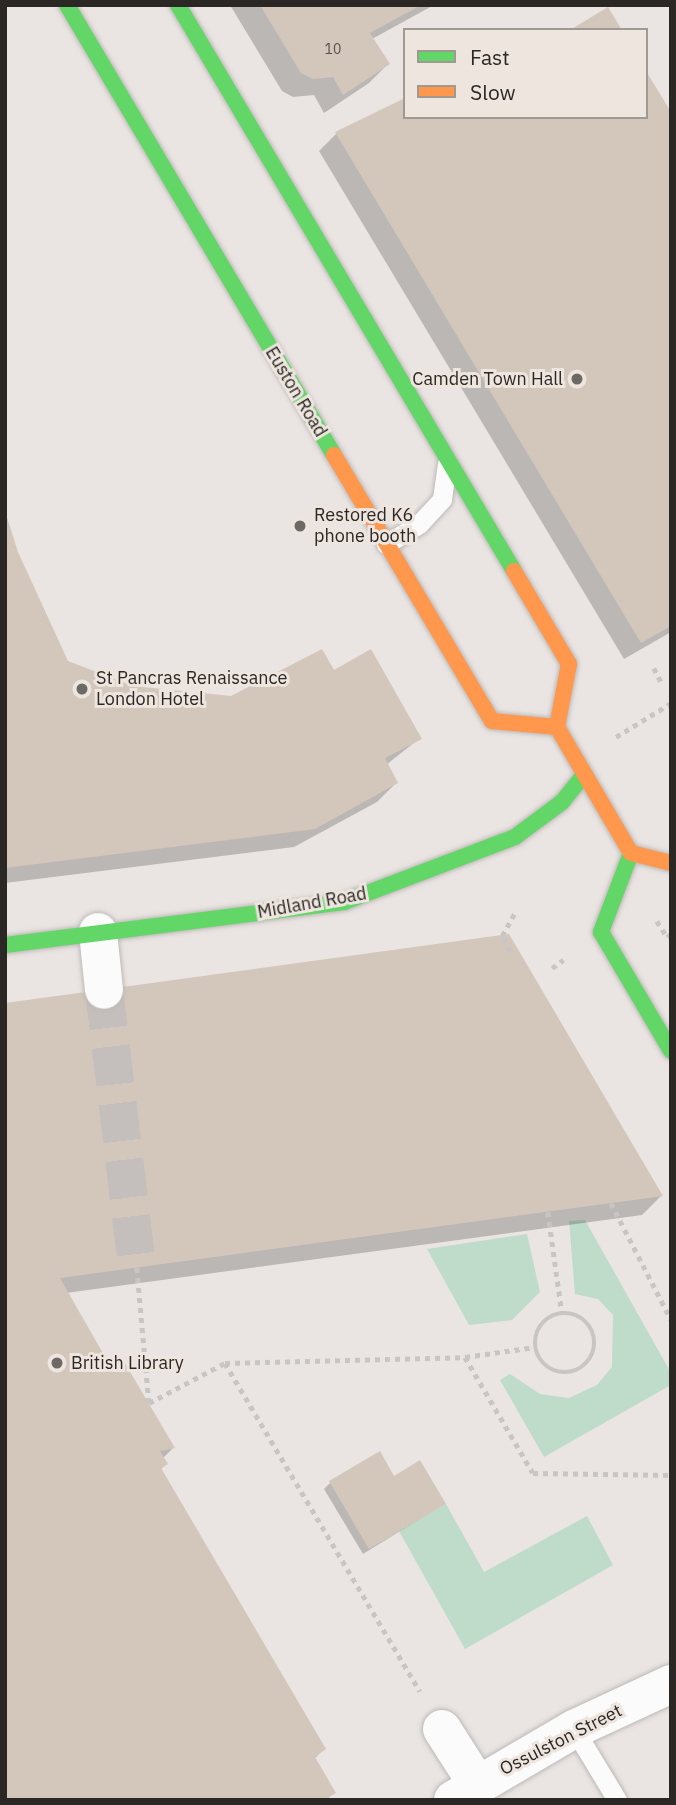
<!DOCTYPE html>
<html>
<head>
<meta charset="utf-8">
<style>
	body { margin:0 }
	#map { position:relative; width:676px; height:1805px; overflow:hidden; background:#eae5e2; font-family:"IBM Plex Sans",sans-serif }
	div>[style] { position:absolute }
	.green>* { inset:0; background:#bfdbc9 }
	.shadow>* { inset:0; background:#0003 }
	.building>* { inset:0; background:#d3c7bc }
	.street-tunnel>* { height:38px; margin-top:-19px; transform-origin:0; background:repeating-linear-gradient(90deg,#c4bfbc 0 38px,transparent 0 57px) }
	.path>* { height:4.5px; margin-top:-2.25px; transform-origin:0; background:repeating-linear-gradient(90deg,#c7c6c5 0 5px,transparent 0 10px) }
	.path>.ring { margin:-2.25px; padding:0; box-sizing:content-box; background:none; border:4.5px solid #c7c6c5; border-radius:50% }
	.roads { filter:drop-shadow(0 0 2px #bdb9b7) drop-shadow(0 0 2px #bdb9b7) }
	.lane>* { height:19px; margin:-9.5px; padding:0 9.5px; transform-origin:9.5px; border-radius:9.5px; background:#fcfbfb }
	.street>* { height:38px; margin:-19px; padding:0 19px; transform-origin:19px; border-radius:19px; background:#fcfbfb }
	.fast>* { height:16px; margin:-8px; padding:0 8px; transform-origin:8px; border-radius:8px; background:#63d668 }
	.slow>* { height:16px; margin:-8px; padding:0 8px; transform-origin:8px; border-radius:8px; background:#ff974d }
	.dots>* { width:19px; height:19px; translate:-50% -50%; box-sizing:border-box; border:4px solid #ede5de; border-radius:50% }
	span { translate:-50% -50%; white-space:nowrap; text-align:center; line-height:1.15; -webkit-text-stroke:6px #ede5de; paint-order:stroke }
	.number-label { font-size:14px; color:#544f4a }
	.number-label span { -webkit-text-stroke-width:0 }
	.poi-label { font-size:18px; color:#2a2724 }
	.right { translate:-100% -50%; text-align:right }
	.left { translate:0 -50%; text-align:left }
	.street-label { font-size:18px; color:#2a2724 }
	.frame { position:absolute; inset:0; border:7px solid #2a2724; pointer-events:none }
	.legend { position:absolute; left:403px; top:28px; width:245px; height:91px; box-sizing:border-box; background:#ede5de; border:2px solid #9f9994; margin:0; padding:9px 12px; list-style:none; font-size:21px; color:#2a2724 }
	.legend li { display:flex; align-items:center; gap:14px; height:35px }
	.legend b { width:35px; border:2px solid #9f9994 }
</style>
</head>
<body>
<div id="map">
	<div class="green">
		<i style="clip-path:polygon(585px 1220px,671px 1373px,671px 1385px,544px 1457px,500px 1380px,510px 1374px,540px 1394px,569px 1398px,597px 1385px,612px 1367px,613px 1315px,598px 1299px,575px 1294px,569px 1221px)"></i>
		<i style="clip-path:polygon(527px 1234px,540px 1292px,512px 1320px,469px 1325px,427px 1249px)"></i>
		<i style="clip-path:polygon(446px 1504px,484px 1572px,587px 1516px,613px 1565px,465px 1649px,399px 1531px)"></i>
	</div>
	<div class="shadow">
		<i style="clip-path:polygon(230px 5px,434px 5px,372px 39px,388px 64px,369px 83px,324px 113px,314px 95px,293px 97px,282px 91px)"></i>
		<i style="clip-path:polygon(671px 114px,671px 632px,624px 659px,319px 151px,336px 134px,405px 117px)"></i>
		<i style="clip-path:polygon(5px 514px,16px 553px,66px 662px,133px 688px,231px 698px,333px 673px,420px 738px,386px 765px,396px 783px,377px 802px,294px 847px,5px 883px)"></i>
		<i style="clip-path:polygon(5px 1005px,661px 1196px,642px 1215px,66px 1293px,111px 1371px,173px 1448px,163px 1458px,166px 1464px,160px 1470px,324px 1749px,314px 1759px,334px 1793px,326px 1800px,5px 1800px)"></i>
		<i style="clip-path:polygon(330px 1483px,444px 1504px,363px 1554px,324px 1489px)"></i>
	</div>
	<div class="building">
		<i style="clip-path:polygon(260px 5px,421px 5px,370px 33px,390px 64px,343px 95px,333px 77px,313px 79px,301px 73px)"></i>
		<i style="clip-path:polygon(608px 7px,622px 30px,570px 30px)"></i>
		<i style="clip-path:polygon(646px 71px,671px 112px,671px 626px,641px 643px,335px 132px,405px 98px,405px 117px,646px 117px)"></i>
		<i style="clip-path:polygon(5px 511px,18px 552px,68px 661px,133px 686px,231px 696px,322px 649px,334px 670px,371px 649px,422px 739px,385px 758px,398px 783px,315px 829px,5px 868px)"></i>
		<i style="clip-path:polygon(509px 934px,663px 1196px,60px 1278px,112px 1369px,122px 1358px,175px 1448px,160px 1451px,168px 1464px,161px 1468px,326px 1749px,315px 1757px,336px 1793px,324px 1800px,5px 1800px,5px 1003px)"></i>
		<i style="clip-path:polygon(380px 1451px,394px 1476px,420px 1460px,446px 1504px,369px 1549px,329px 1481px)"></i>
	</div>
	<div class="street-tunnel">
		<i style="left:104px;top:990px;width:280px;rotate:83.2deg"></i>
	</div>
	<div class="path">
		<i style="left:654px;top:668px;width:16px;rotate:63deg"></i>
		<i style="left:616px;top:737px;width:65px;rotate:-31.7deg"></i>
		<i style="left:657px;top:921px;width:19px;rotate:58deg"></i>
		<i style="left:667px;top:937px;width:5px;rotate:-37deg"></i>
		<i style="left:510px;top:952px;width:18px;rotate:-117deg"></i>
		<i style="left:502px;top:936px;width:29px;rotate:-61deg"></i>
		<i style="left:552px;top:968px;width:14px;rotate:-36deg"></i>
		<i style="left:611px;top:1203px;width:131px;rotate:62.7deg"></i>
		<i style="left:548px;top:1212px;width:102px;rotate:82.1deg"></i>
		<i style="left:137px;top:1268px;width:136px;rotate:84.9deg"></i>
		<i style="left:149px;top:1403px;width:86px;rotate:-27.8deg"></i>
		<i style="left:225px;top:1363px;width:382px;rotate:59.3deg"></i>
		<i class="ring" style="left:535px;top:1313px;width:55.5px;height:55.5px"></i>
		<i style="left:465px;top:1357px;width:71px;rotate:-8.1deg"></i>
		<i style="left:225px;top:1363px;width:240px;rotate:-1.4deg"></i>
		<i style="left:465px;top:1357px;width:134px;rotate:59.6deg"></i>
		<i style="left:533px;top:1473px;width:138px;rotate:0.8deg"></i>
	</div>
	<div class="roads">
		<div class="lane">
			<i style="left:386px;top:544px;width:39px;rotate:-31deg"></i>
			<i style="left:419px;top:524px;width:34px;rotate:-47deg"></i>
			<i style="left:442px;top:499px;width:35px;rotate:-82deg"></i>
			<i style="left:574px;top:1729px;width:83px;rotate:58.8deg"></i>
		</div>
		<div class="street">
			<i style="left:98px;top:932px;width:58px;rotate:84.1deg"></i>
			<i style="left:442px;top:1729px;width:65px;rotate:57.5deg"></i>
			<i style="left:453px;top:1800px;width:140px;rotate:-30.4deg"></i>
			<i style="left:574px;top:1729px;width:107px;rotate:-24.9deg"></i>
		</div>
		<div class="fast">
			<i style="left:67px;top:5px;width:523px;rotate:59.32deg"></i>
			<i style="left:178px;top:5px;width:658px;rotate:59.3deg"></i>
			<i style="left:631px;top:853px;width:85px;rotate:110.8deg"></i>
			<i style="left:601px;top:932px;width:138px;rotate:59.5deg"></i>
			<i style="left:5px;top:945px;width:342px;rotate:-7.2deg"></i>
			<i style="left:344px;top:902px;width:183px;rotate:-20.8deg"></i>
			<i style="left:515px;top:837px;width:59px;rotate:-36.7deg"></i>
			<i style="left:562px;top:802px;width:35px;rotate:-51deg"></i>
		</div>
		<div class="slow">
			<i style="left:334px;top:455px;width:309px;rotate:59.3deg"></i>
			<i style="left:492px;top:721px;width:65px;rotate:5.3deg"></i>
			<i style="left:514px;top:571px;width:108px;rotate:59.4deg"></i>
			<i style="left:569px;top:664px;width:64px;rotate:100.8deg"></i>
			<i style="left:557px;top:727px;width:146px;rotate:59.6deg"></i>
			<i style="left:631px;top:853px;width:41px;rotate:14deg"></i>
		</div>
	</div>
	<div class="dots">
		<i style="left:577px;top:379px;background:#6d6a66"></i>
		<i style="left:300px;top:526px;background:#6d6a66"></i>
		<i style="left:82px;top:689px;background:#6d6a66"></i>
		<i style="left:57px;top:1363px;background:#6d6a66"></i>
	</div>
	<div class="number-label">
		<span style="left:333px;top:49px">10</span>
	</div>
	<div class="poi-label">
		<span class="right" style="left:563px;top:379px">Camden Town Hall</span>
		<span class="left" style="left:314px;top:526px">Restored K6<br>phone booth</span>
		<span class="left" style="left:96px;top:689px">St Pancras Renaissance<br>London Hotel</span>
		<span class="left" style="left:71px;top:1363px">British Library</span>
	</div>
	<div class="street-label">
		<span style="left:296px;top:392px;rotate:59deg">Euston Road</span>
		<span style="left:312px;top:903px;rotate:-10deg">Midland Road</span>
		<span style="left:561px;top:1740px;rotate:-27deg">Ossulston Street</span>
	</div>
	<div class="frame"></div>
	<ul class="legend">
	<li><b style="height:9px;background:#63d668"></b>Fast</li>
	<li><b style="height:9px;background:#ff974d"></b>Slow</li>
	</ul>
</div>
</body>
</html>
